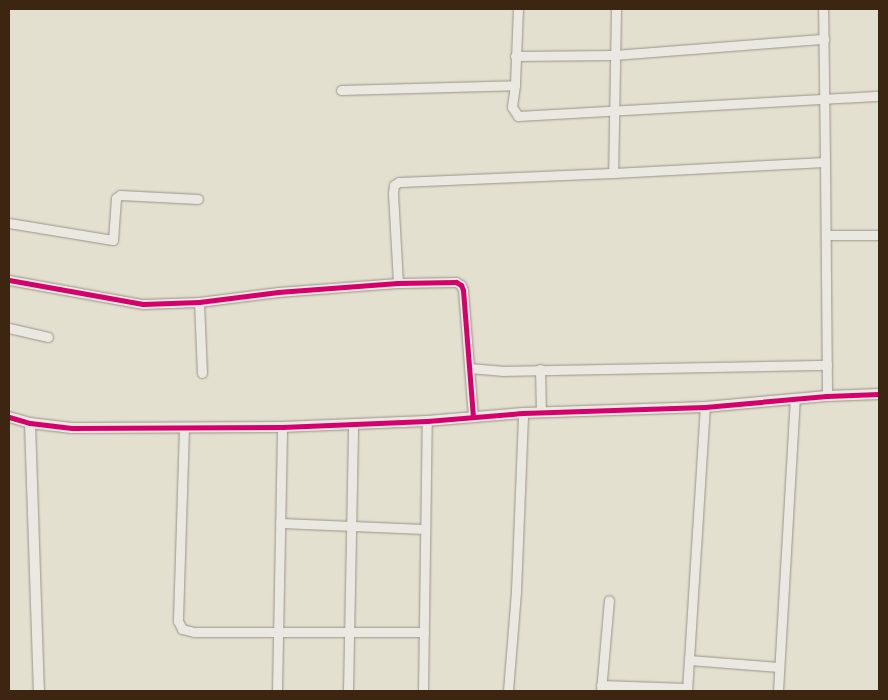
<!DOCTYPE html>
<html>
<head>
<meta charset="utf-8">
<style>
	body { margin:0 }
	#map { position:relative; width:888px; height:700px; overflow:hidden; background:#e4e0d0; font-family:"IM FELL French Canon",serif }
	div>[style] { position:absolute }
	.roads { filter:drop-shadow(0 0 1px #999387) drop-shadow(0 0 1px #999387) }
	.minor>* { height:9px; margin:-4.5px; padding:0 4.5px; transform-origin:4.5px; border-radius:4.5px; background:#eae8e0 }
	.tertiary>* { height:10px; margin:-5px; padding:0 5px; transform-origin:5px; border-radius:5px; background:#eae8e0 }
	.cycleway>* { height:5px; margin:-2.5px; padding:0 2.5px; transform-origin:2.5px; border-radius:2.5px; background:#d6006c }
	span { translate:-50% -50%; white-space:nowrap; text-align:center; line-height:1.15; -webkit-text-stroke:4px #f3eddb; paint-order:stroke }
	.frame { position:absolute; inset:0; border:10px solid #3c2511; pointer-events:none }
</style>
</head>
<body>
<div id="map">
	<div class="roads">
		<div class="minor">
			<i style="left:518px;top:9px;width:76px;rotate:92.3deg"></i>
			<i style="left:515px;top:85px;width:22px;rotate:98deg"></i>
			<i style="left:512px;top:107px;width:11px;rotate:56deg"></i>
			<i style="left:518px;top:116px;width:362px;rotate:-3.2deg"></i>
			<i style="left:616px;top:9px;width:164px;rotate:91deg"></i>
			<i style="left:613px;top:173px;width:212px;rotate:-3deg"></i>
			<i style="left:825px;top:162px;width:153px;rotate:-90.7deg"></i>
			<i style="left:515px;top:56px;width:99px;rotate:-0.6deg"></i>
			<i style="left:614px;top:55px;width:211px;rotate:-4.4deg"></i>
			<i style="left:341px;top:90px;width:174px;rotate:-1.6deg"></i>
			<i style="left:825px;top:162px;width:234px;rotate:89.5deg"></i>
			<i style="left:9px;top:223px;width:105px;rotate:9.3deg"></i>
			<i style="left:113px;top:240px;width:42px;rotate:-85.9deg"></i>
			<i style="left:116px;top:198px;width:5px;rotate:-37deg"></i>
			<i style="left:120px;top:195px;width:78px;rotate:2.9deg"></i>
			<i style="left:826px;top:235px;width:53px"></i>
			<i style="left:9px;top:280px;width:136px;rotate:10.2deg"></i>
			<i style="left:143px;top:304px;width:56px;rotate:-2deg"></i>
			<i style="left:199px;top:302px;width:80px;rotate:-7.2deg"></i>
			<i style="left:278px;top:292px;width:120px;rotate:-4.3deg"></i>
			<i style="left:398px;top:283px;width:58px;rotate:-1deg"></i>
			<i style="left:456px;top:282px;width:6px;rotate:31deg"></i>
			<i style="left:461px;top:285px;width:5px;rotate:68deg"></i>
			<i style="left:463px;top:290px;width:126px;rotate:85.5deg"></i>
			<i style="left:398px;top:283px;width:90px;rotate:-93.2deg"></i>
			<i style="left:393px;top:193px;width:8px;rotate:-83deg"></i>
			<i style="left:394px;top:185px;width:6px;rotate:-31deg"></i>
			<i style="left:399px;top:182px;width:214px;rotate:-2.4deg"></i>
			<i style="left:199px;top:302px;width:71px;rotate:87.6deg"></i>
			<i style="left:9px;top:328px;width:40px;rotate:13deg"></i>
			<i style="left:469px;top:368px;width:35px;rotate:5deg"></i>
			<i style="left:504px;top:371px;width:323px;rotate:-1.1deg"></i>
			<i style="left:540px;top:369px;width:43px;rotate:88.7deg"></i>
			<i style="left:184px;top:428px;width:193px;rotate:91.8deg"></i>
			<i style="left:178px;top:621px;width:9px;rotate:63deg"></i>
			<i style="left:182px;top:629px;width:12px;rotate:14deg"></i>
			<i style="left:194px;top:632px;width:230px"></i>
			<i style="left:280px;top:523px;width:145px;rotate:2.4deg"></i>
			<i style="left:689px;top:660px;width:90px;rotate:4.4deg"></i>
			<i style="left:601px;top:685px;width:86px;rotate:2deg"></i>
			<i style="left:277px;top:691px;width:264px;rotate:-88.9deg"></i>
			<i style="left:348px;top:691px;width:267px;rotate:-88.9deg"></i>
			<i style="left:423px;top:691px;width:270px;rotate:-89.2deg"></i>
			<i style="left:508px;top:691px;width:100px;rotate:-85.4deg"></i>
			<i style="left:516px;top:591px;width:178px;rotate:-87.7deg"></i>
			<i style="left:601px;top:691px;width:91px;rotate:-85deg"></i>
			<i style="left:687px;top:691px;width:285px;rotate:-86.4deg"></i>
			<i style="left:778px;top:691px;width:291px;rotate:-86.7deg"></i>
		</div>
		<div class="tertiary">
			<i style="left:9px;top:417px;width:22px;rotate:16deg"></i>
			<i style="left:30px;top:423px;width:42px;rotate:6.8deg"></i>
			<i style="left:72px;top:428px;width:210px;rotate:-0.3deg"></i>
			<i style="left:282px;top:427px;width:145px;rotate:-2.4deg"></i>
			<i style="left:427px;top:421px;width:96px;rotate:-4.8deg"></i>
			<i style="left:523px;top:413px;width:182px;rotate:-1.9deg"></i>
			<i style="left:705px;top:407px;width:122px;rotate:-5.2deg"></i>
			<i style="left:827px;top:396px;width:52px;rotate:-2.2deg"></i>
			<i style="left:30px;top:423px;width:268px;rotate:88.1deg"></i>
		</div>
	</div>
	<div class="cycleway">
		<i style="left:9px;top:280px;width:136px;rotate:10.2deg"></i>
		<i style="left:143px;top:304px;width:56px;rotate:-2deg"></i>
		<i style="left:199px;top:302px;width:80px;rotate:-7.2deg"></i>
		<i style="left:278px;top:292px;width:120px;rotate:-4.3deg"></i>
		<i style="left:398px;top:283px;width:58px;rotate:-1deg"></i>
		<i style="left:456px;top:282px;width:6px;rotate:31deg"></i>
		<i style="left:461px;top:285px;width:5px;rotate:68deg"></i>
		<i style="left:463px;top:290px;width:126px;rotate:85.5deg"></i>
		<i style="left:9px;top:417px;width:22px;rotate:16deg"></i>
		<i style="left:30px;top:423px;width:42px;rotate:6.8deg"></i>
		<i style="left:72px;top:428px;width:210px;rotate:-0.3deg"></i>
		<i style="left:282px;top:427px;width:145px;rotate:-2.4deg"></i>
		<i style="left:427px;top:421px;width:96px;rotate:-4.8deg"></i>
		<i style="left:523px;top:413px;width:182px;rotate:-1.9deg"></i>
		<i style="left:705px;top:407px;width:122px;rotate:-5.2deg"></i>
		<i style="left:827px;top:396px;width:52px;rotate:-2.2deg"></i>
	</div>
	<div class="frame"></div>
</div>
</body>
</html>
